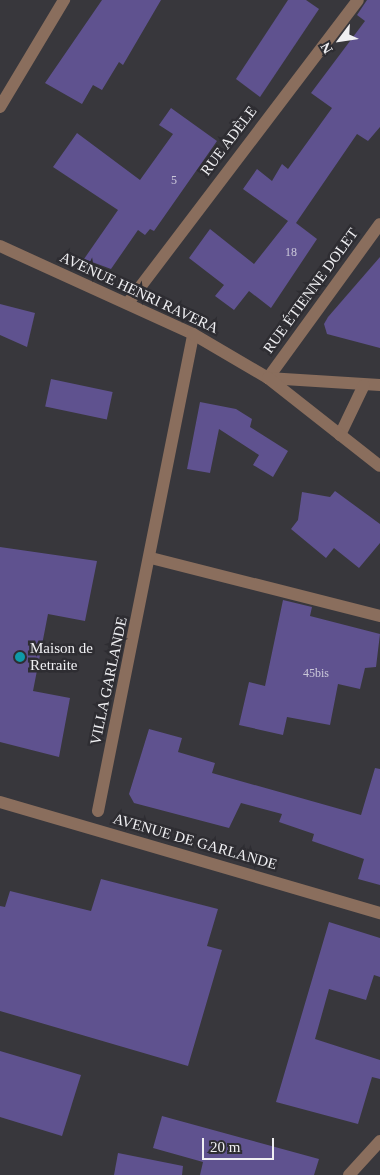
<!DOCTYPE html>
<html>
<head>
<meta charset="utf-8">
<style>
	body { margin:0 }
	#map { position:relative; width:380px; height:1175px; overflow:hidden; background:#38373c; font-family:Georgia,serif }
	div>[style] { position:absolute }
	.building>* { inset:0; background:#5f528f; transform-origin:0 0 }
	.service>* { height:12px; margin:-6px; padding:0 6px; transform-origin:6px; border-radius:6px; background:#8a6e5d }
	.minor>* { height:12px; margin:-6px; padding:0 6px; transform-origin:6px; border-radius:6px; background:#8a6e5d }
	.tertiary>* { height:12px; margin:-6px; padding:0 6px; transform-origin:6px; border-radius:6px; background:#8a6e5d }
	.dots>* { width:14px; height:14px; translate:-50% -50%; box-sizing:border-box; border:2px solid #2e2d32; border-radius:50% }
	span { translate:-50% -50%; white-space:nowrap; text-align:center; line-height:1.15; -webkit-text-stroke:5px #2e2d32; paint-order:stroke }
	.number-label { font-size:12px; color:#cbc8d9 }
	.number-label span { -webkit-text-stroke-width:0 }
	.street-label { font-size:15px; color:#efeff2 }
	.poi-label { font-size:15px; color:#efeff2 }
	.left { translate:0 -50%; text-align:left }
	.north { position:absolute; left:315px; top:15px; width:50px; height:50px; -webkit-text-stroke:4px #2e2d32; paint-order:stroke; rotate:239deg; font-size:14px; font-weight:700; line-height:20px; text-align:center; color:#efeff2 }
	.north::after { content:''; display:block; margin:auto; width:18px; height:22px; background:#efeff2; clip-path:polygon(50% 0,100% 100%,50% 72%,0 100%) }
	.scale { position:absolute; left:202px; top:1138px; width:72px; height:22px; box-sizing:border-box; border:2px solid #efeff2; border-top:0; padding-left:6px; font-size:15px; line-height:18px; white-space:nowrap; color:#efeff2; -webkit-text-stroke:4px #2e2d32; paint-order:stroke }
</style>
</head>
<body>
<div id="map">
	<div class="building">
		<i style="clip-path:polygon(102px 0,161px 0,123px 65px,119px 62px,102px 90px,93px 85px,82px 104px,45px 83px)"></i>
		<i style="clip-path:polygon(288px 0,306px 0,319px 9px,260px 97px,236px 79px)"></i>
		<i style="clip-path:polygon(367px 0,380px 0,380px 127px,368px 141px,357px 134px,296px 223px,317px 239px,271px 308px,249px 291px,234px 310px,215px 296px,224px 285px,189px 258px,210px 229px,254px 264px,288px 221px,243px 189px,257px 169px,272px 181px,282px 164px,288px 169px,332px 108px,311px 93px,365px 21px,357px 15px)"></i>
		<i style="clip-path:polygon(171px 108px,217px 141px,154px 231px,150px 229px,145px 235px,138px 230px,111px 269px,84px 259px,118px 210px,53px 167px,77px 133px,140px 180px,173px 134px,159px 125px)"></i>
		<i style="clip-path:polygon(380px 257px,380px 348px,327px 334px,324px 324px,328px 317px)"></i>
		<i style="clip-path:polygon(0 304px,35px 313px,27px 347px,0 335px)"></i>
		<i style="left:51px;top:379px;width:63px;height:28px;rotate:12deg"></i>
		<i style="clip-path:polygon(200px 402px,236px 409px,252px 419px,250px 427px,288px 451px,273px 477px,253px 465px,259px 455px,219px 429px,210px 473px,187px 469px)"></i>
		<i style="clip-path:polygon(335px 491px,380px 524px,380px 543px,359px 568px,334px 548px,326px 558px,291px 529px,298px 520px,302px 492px,330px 497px)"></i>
		<i style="clip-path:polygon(0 547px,97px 561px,85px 621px,48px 614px,33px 691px,70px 698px,59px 757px,0 742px)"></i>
		<i style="clip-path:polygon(283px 600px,312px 607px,310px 616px,380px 634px,376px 667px,365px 668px,360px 689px,338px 684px,330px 725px,287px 717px,283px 735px,239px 725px,249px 682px,265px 686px)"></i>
		<i style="clip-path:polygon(149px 729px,182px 738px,178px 752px,215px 763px,212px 773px,361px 815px,375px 768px,380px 769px,380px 885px,358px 879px,364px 859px,312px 841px,314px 834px,279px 822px,282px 814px,241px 803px,229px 828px,134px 803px,129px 794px)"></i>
		<i style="clip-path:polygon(101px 879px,218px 909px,207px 946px,222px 950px,188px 1066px,0 1011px,0 906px,5px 907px,10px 891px,91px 911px)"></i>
		<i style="clip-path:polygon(329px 922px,380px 938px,380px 977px,374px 975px,366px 1000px,329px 989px,315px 1039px,380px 1060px,380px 1079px,372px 1077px,358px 1124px,276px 1102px)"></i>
		<i style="clip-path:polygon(0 1051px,81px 1075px,62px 1136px,0 1117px)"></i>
		<i style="clip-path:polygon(162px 1116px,319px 1159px,314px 1175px,200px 1175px,203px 1162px,153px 1148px)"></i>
		<i style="clip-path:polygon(118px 1153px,183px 1166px,182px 1175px,114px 1175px)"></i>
	</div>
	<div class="service">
		<i style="left:151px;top:558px;width:236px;rotate:14.2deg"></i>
		<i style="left:98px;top:811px;width:486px;rotate:-78.7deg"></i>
	</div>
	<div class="minor">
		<i style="left:0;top:107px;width:125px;rotate:-59.1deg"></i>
		<i style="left:128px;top:303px;width:380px;rotate:-52.8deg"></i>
		<i style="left:268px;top:378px;width:190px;rotate:-54deg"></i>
		<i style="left:268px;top:378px;width:112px;rotate:3.6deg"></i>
		<i style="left:340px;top:435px;width:55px;rotate:-64.4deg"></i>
		<i style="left:0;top:802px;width:396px;rotate:16.3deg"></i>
	</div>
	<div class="tertiary">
		<i style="left:0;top:246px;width:212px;rotate:24.5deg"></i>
		<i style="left:193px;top:334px;width:87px;rotate:30.4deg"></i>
		<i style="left:268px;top:378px;width:142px;rotate:38.2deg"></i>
		<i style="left:349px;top:1175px;width:46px;rotate:-47.6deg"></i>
	</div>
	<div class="dots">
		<i style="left:20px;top:657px;background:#0f9aa8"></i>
	</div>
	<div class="number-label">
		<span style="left:174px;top:181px">5</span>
		<span style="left:291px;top:253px">18</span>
		<span style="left:316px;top:674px">45bis</span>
	</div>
	<div class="street-label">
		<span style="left:229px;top:141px;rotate:-53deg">RUE ADÈLE</span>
		<span style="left:311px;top:291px;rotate:-54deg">RUE ÉTIENNE DOLET</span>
		<span style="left:139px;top:293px;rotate:25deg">AVENUE HENRI RAVERA</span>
		<span style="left:109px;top:681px;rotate:-78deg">VILLA GARLANDE</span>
		<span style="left:195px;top:842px;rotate:16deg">AVENUE DE GARLANDE</span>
	</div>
	<div class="poi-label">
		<span class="left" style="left:30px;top:657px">Maison de<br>Retraite</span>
	</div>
	<div class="north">N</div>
	<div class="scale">20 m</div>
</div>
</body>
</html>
